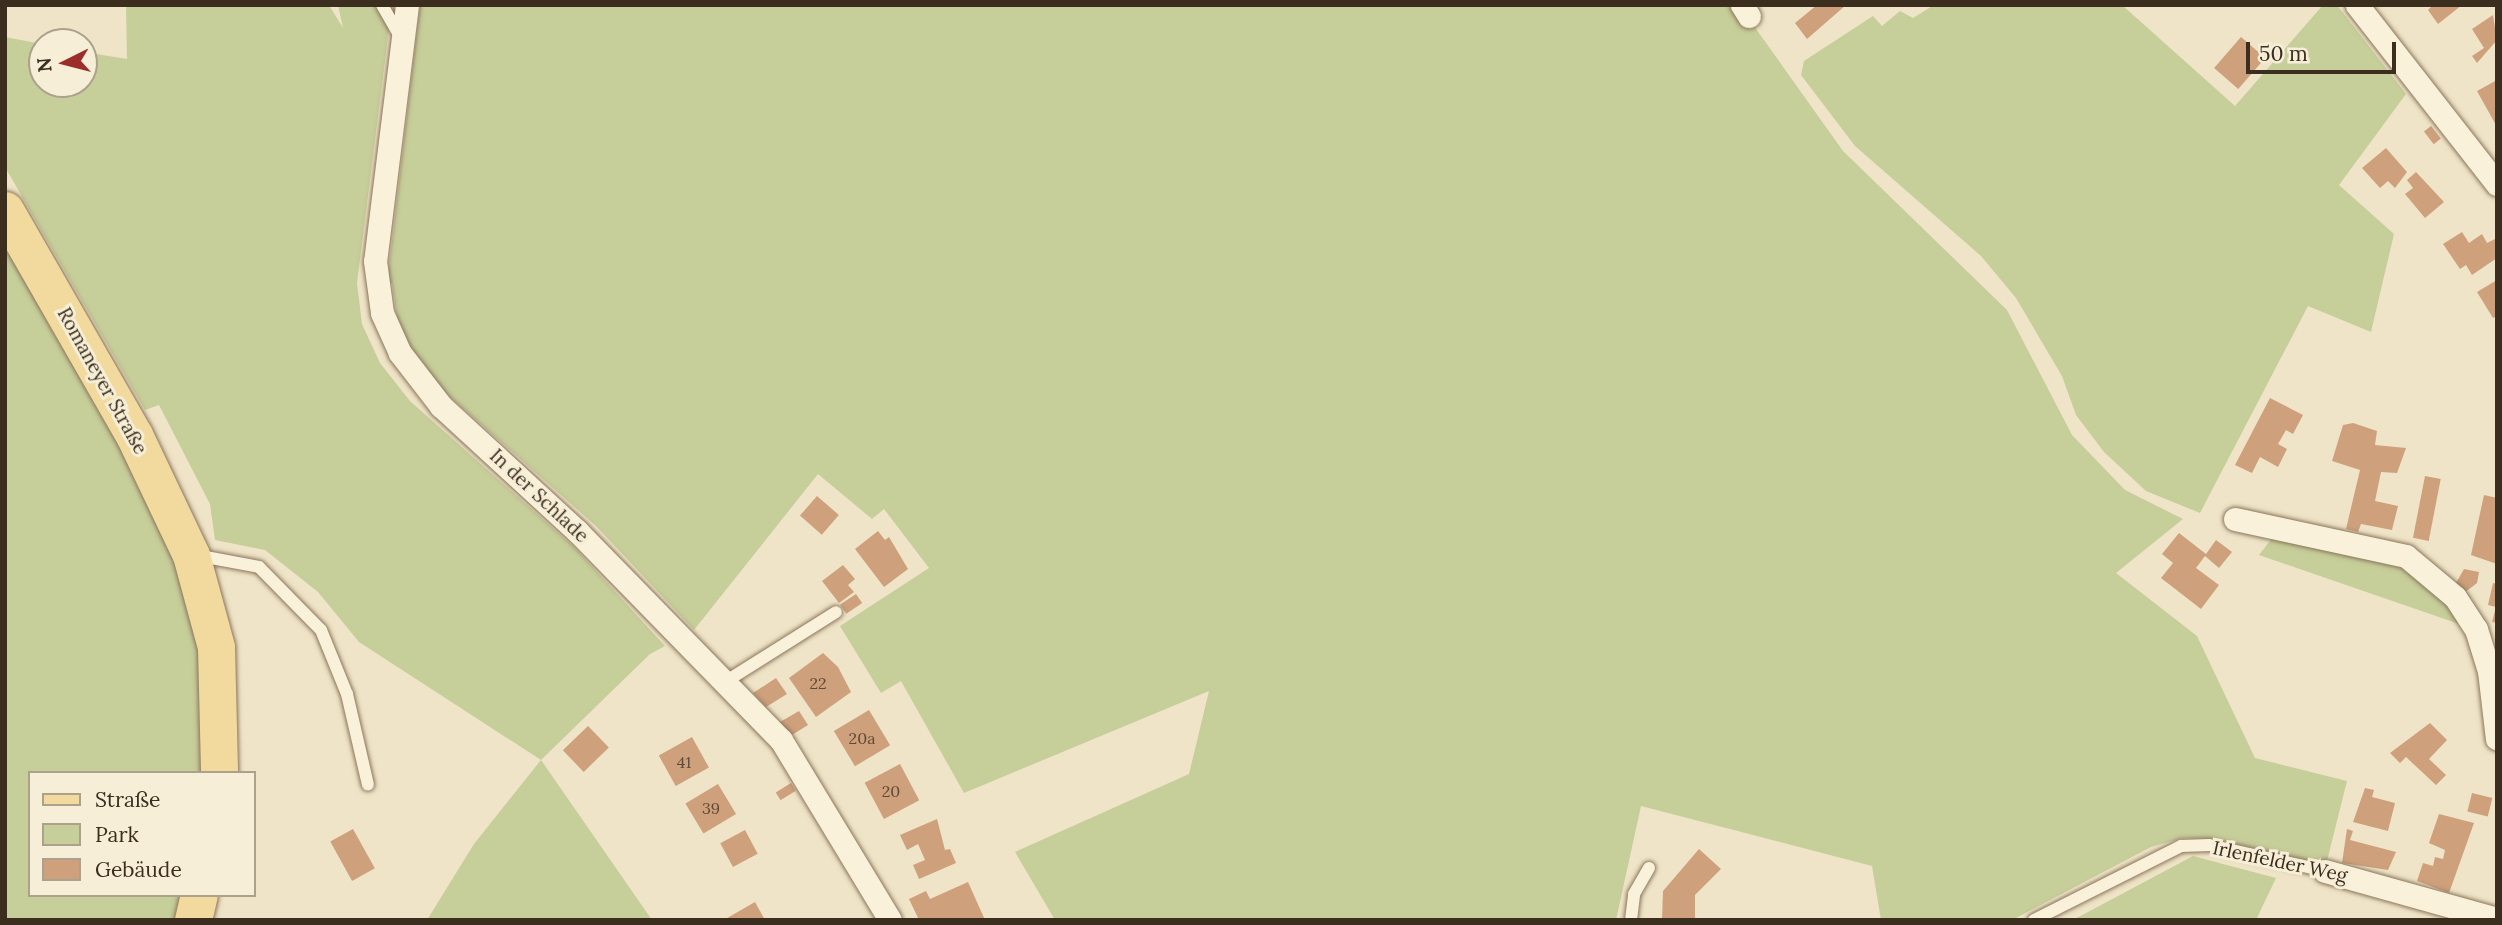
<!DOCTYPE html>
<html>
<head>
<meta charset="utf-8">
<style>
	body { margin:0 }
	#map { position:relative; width:2502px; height:925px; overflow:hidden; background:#efe4c7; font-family:Lora,serif }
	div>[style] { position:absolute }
	.green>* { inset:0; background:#c6ce9a }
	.building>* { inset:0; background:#cea07c; transform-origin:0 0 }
	.roads { filter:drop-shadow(0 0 2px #8b765c) drop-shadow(0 0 2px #8b765c) }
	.lane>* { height:12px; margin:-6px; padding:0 6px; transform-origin:6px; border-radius:6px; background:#f9f1da }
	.street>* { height:23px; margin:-11.5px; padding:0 11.5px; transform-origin:11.5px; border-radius:11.5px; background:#f9f1da }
	.primary>* { height:37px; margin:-18.5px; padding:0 18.5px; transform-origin:18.5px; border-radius:18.5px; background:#f2da9f }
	span { translate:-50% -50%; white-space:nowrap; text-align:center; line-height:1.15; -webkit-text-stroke:6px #f6eed6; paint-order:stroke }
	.number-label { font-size:16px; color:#604a36 }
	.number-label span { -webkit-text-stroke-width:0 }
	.street-label { font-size:19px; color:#3b2e1f }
	.frame { position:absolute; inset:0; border:7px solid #3b2e1f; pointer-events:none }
	.legend { position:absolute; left:28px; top:771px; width:228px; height:126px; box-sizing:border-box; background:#f6eed6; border:2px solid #aba18d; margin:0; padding:9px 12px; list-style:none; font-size:21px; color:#3b2e1f }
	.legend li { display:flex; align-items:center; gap:14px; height:35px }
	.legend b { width:35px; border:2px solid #aba18d }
	.north { position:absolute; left:28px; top:28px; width:70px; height:70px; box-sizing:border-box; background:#f6eed6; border:2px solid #aba18d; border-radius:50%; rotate:264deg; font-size:19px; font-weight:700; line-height:28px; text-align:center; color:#3b2e1f }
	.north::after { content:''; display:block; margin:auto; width:24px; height:32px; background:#9b2d2b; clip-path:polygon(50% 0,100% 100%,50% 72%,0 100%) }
	.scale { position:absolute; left:2246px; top:42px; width:150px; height:32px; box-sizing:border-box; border:4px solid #3b2e1f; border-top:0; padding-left:9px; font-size:21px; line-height:24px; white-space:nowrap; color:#3b2e1f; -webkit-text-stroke:5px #f6eed6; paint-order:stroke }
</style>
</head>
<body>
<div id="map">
	<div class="green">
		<i style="clip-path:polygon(126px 5px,329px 5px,343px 28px,338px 5px,392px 5px,357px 283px,362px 324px,380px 363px,410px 401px,574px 547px,665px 646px,650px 654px,541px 760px,652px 920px,427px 920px,474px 844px,541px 760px,359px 642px,318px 592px,265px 550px,215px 540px,210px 504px,159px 405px,145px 410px,5px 167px,5px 37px,42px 44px,42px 84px,84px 84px,84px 52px,127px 59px)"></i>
		<i style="clip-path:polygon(420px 5px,1739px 5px,1843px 151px,2007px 310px,2072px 435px,2125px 490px,2183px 519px,2116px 573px,2197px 636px,2255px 758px,2347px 781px,2326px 865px,2213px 839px,2183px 838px,2151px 847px,2012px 920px,1881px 920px,1872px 866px,1641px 806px,1616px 920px,1055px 920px,1015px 852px,1189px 774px,1209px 691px,964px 793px,901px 681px,881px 693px,840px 626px,929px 568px,884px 509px,872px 519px,818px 474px,694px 630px,596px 526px,430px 379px,400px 335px,392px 283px,387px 284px)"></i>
		<i style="clip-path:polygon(1934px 5px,2122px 5px,2235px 106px,2323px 5px,2337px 5px,2406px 94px,2339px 185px,2394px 234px,2371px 332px,2308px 306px,2200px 513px,2146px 491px,2104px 452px,2076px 415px,2062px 376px,2016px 298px,1981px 256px,1855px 146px,1801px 75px,1804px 61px,1873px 16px,1882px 26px,1900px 11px,1913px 18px)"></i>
		<i style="clip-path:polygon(5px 233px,123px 438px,197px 613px,207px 773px,30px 773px,30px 895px,186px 895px,181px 920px,5px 920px)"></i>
		<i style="clip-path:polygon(2273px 537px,2399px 562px,2427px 579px,2462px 625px,2259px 555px)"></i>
		<i style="clip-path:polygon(2193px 856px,2276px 878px,2256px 920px,2073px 920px)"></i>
	</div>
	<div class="building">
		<i style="clip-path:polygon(1817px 5px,1846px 5px,1807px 39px,1795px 23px)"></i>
		<i style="clip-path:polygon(2433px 5px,2462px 5px,2438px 24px,2428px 10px)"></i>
		<i style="clip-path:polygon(2493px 15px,2497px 40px,2477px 63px,2472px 56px,2484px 48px,2472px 29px)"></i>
		<i style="left:2241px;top:37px;width:32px;height:41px;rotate:41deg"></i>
		<i style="clip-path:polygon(2497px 80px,2497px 127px,2477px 91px)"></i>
		<i style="left:2431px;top:126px;width:16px;height:9px;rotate:52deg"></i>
		<i style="clip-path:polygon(2386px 148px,2407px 172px,2395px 188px,2388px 181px,2380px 188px,2362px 168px)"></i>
		<i style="clip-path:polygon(2416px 172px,2444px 202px,2425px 218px,2405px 194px,2413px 188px,2407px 180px)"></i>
		<i style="clip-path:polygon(2462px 232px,2469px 243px,2482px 234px,2487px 243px,2497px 238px,2497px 258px,2472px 275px,2466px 265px,2460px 269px,2443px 244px)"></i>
		<i style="clip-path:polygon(2497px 280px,2497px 316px,2493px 318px,2477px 292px)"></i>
		<i style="clip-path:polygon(2270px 398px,2303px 415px,2293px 434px,2286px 430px,2278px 444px,2287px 449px,2278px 467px,2260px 457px,2252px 473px,2235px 465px)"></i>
		<i style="clip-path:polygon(2353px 423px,2377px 431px,2375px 445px,2406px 448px,2397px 473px,2381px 472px,2375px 501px,2398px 506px,2392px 530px,2361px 524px,2358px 532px,2346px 529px,2360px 470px,2332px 461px,2343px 425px)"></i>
		<i style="left:2425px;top:476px;width:16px;height:63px;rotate:11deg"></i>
		<i style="clip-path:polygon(2484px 495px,2497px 498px,2497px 564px,2471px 555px)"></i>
		<i style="left:817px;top:496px;width:29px;height:26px;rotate:41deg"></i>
		<i style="clip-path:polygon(878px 531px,885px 540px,889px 537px,908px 569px,884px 587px,855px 549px)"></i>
		<i style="clip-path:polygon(2179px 533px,2206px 554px,2216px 540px,2232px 552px,2219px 568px,2205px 556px,2196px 568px,2219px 585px,2201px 609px,2161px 578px,2173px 563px,2162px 554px)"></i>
		<i style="clip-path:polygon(843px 565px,855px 579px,848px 585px,854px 592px,839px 603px,822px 581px)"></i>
		<i style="clip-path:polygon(2464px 569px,2479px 572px,2477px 583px,2464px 593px,2456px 583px)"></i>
		<i style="clip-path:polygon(2493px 583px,2497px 584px,2497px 623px,2492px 622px,2496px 607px,2488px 605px)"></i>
		<i style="left:856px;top:594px;width:11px;height:19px;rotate:56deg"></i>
		<i style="clip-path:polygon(823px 653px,838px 667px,851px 692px,816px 717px,789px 678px)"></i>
		<i style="clip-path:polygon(776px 678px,787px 694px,766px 707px,753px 693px)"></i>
		<i style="left:869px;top:710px;width:41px;height:41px;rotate:59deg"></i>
		<i style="clip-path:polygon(799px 711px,808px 725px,792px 735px,780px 722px)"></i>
		<i style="clip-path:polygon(2430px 723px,2447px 740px,2429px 759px,2446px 775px,2436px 785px,2406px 757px,2400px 763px,2390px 753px)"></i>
		<i style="left:588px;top:726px;width:30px;height:35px;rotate:46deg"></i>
		<i style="left:692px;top:737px;width:35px;height:38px;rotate:61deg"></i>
		<i style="left:900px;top:764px;width:41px;height:40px;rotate:62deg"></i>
		<i style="left:791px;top:783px;width:9px;height:18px;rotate:58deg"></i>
		<i style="left:718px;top:784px;width:35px;height:38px;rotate:59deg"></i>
		<i style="clip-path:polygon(2365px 788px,2374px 790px,2372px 797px,2395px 803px,2388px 831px,2353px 822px)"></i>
		<i style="left:2472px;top:793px;width:21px;height:19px;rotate:14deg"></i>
		<i style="clip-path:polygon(2439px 814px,2474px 823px,2449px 893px,2417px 881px,2423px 863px,2433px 866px,2435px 857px,2443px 859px,2445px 850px,2429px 843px)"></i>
		<i style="clip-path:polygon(937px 819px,945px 850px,950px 849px,956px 863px,919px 879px,913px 865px,925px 860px,918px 844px,907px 850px,900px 835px)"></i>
		<i style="left:353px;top:829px;width:45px;height:26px;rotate:61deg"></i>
		<i style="clip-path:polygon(2347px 829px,2353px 831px,2350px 840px,2396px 852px,2388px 870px,2342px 863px)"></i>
		<i style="left:745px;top:830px;width:27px;height:28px;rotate:62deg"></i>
		<i style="clip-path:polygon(1699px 849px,1721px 869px,1695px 895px,1695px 919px,1662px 920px,1663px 891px)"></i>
		<i style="clip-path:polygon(968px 882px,985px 920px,919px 920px,909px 899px,926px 891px,930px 899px)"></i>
		<i style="clip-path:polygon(755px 902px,765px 920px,724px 920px,729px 917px)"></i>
	</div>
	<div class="roads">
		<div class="lane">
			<i style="left:382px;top:5px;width:38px;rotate:60deg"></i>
			<i style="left:195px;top:555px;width:65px;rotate:10.6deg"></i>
			<i style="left:259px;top:567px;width:88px;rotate:45.5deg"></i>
			<i style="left:321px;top:630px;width:69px;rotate:67.9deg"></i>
			<i style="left:347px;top:694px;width:93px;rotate:77deg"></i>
			<i style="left:725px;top:682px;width:131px;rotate:-32.2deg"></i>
			<i style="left:1631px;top:920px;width:26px;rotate:-83deg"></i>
			<i style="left:1634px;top:894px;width:30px;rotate:-60deg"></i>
			<i style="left:2034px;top:920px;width:165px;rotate:-26.7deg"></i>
			<i style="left:2181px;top:846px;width:28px;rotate:-2deg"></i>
			<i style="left:2209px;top:845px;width:119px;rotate:12.6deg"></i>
		</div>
		<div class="street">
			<i style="left:407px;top:5px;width:258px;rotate:97.1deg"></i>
			<i style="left:375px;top:261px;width:52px;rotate:82.3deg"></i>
			<i style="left:382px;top:313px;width:44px;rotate:65.8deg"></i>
			<i style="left:400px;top:353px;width:67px;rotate:52.3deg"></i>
			<i style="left:441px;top:406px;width:185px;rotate:42.6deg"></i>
			<i style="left:577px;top:531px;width:292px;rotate:45.7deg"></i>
			<i style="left:781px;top:740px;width:210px;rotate:58.8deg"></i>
			<i style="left:1742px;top:5px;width:13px;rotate:58deg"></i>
			<i style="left:2357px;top:5px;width:227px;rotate:52deg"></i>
			<i style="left:2235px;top:519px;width:175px;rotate:12.2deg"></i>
			<i style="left:2406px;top:556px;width:64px;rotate:39.9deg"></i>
			<i style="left:2455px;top:597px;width:38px;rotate:57deg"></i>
			<i style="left:2476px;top:629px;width:44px;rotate:72.8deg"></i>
			<i style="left:2489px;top:671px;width:68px;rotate:83.3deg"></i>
			<i style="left:2325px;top:871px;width:179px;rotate:15.6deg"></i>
		</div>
		<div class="primary">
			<i style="left:5px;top:210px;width:259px;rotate:60.2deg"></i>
			<i style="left:134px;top:435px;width:133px;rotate:64.6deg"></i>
			<i style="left:191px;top:555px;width:95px;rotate:74.8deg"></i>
			<i style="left:216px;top:647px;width:126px;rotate:88.6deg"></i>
			<i style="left:193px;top:920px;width:26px;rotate:-77deg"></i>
		</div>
	</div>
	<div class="number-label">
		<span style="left:818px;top:683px">22</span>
		<span style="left:862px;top:738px">20a</span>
		<span style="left:684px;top:762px">41</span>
		<span style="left:891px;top:791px">20</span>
		<span style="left:711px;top:808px">39</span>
	</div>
	<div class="street-label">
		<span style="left:102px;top:381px;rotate:61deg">Romaneyer Straße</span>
		<span style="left:539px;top:496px;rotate:43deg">In der Schlade</span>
		<span style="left:2280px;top:862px;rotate:12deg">Irlenfelder Weg</span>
	</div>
	<div class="frame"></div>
	<ul class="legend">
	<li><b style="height:9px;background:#f2da9f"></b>Straße</li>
	<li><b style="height:19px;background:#c6ce9a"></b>Park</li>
	<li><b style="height:19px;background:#cea07c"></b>Gebäude</li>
	</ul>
	<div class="north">N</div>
	<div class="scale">50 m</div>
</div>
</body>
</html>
